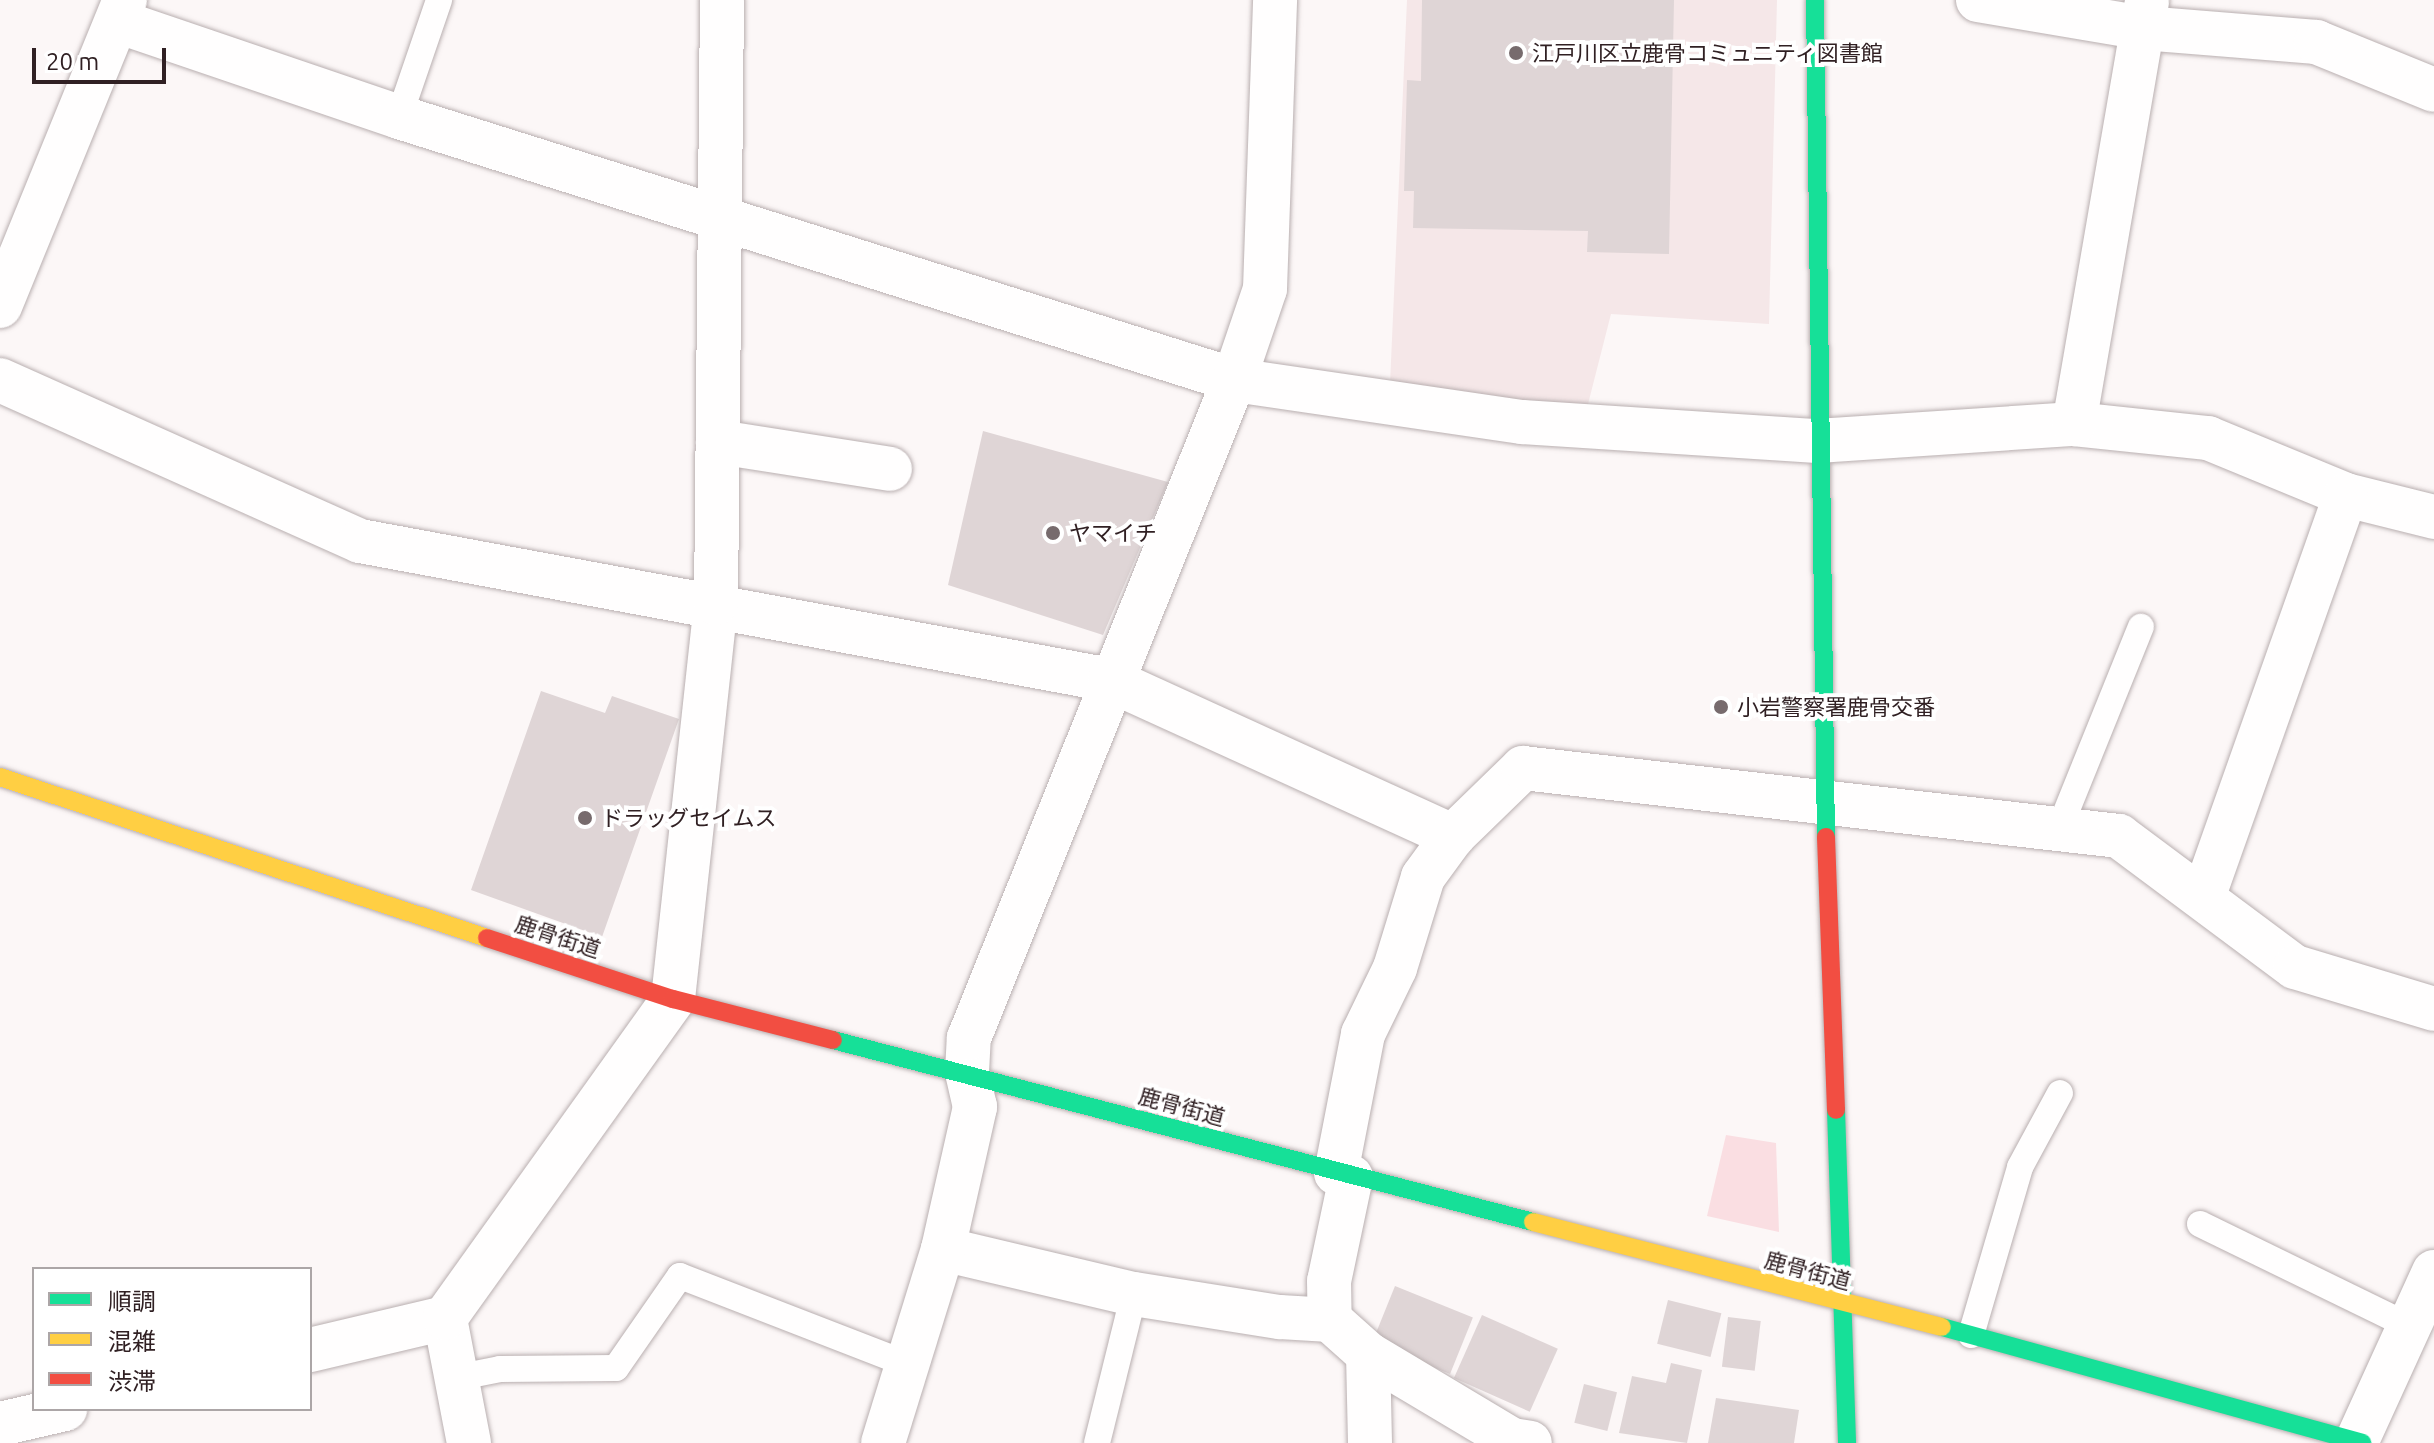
<!DOCTYPE html>
<html>
<head>
<meta charset="utf-8">
<style>
	body { margin:0 }
	#map { position:relative; width:2434px; height:1443px; overflow:hidden; background:#fcf7f7; font-family:Ubuntu,"Noto Sans JP",sans-serif }
	div>[style] { position:absolute }
	.built>* { inset:0; background:#f5e7e8 }
	.green>* { inset:0; background:#fadee2 }
	.building>* { inset:0; background:#dfd5d6; transform-origin:0 0 }
	.roads { filter:drop-shadow(0 0 2px #b9afb0) drop-shadow(0 0 2px #b9afb0) }
	.lane>* { height:26px; margin:-13px; padding:0 13px; transform-origin:13px; border-radius:13px; background:#fffefe }
	.street>* { height:44px; margin:-22px; padding:0 22px; transform-origin:22px; border-radius:22px; background:#fffefe }
	.fast>* { height:18px; margin:-9px; padding:0 9px; transform-origin:9px; border-radius:9px; background:#16e098 }
	.slow>* { height:18px; margin:-9px; padding:0 9px; transform-origin:9px; border-radius:9px; background:#ffcf43 }
	.jam>* { height:18px; margin:-9px; padding:0 9px; transform-origin:9px; border-radius:9px; background:#f24e42 }
	.dots>* { width:22px; height:22px; translate:-50% -50%; box-sizing:border-box; border:4px solid #fff; border-radius:50% }
	span { translate:-50% -50%; white-space:nowrap; text-align:center; line-height:1.15; -webkit-text-stroke:8px #fff; paint-order:stroke }
	.poi-label { font-size:22px; color:#302023 }
	.left { translate:0 -50%; text-align:left }
	.street-label { font-size:22px; color:#302023 }
	.legend { position:absolute; left:32px; top:1267px; width:280px; height:144px; box-sizing:border-box; background:#fff; border:2px solid #aca6a7; margin:0; padding:10px 14px; list-style:none; font-size:24px; color:#302023 }
	.legend li { display:flex; align-items:center; gap:16px; height:40px }
	.legend b { width:40px; border:2px solid #aca6a7 }
	.scale { position:absolute; left:32px; top:48px; width:134px; height:36px; box-sizing:border-box; border:4px solid #302023; border-top:0; padding-left:10px; font-size:24px; line-height:28px; white-space:nowrap; color:#302023; -webkit-text-stroke:6px #fff; paint-order:stroke }
</style>
</head>
<body>
<div id="map">
	<div class="built">
		<i style="clip-path:polygon(1407px 0,1777px 0,1769px 324px,1611px 314px,1587px 408px,1390px 384px)"></i>
	</div>
	<div class="green">
		<i style="clip-path:polygon(1726px 1135px,1776px 1143px,1779px 1232px,1707px 1216px)"></i>
	</div>
	<div class="building">
		<i style="clip-path:polygon(1422px 0,1674px 0,1669px 254px,1587px 252px,1588px 231px,1413px 228px,1414px 191px,1404px 191px,1407px 80px,1421px 81px)"></i>
		<i style="clip-path:polygon(983px 431px,1168px 482px,1103px 635px,948px 585px)"></i>
		<i style="clip-path:polygon(541px 691px,605px 713px,612px 696px,679px 719px,602px 937px,471px 890px)"></i>
		<i style="left:1395px;top:1286px;width:84px;height:61px;rotate:22deg"></i>
		<i style="left:1668px;top:1300px;width:55px;height:45px;rotate:14deg"></i>
		<i style="left:1482px;top:1315px;width:83px;height:69px;rotate:24deg"></i>
		<i style="left:1728px;top:1317px;width:33px;height:50px;rotate:7deg"></i>
		<i style="clip-path:polygon(1671px 1363px,1702px 1370px,1687px 1443px,1619px 1433px,1632px 1376px,1666px 1383px)"></i>
		<i style="left:1584px;top:1384px;width:34px;height:40px;rotate:14deg"></i>
		<i style="clip-path:polygon(1716px 1398px,1799px 1410px,1794px 1443px,1708px 1443px)"></i>
	</div>
	<div class="roads">
		<div class="lane">
			<i style="left:399px;top:117px;width:124px;rotate:-71.1deg"></i>
			<i style="left:2060px;top:827px;width:216px;rotate:-68deg"></i>
			<i style="left:2200px;top:1224px;width:233px;rotate:26deg"></i>
			<i style="left:1971px;top:1335px;width:175px;rotate:-73.7deg"></i>
			<i style="left:2020px;top:1167px;width:84px;rotate:-61.6deg"></i>
			<i style="left:460px;top:1377px;width:41px;rotate:-11.3deg"></i>
			<i style="left:500px;top:1369px;width:116px;rotate:-0.5deg"></i>
			<i style="left:616px;top:1368px;width:112px;rotate:-55.2deg"></i>
			<i style="left:680px;top:1276px;width:246px;rotate:21.2deg"></i>
			<i style="left:1097px;top:1443px;width:154px;rotate:-76.1deg"></i>
		</div>
		<div class="street">
			<i style="left:1978px;top:0;width:167px;rotate:9.6deg"></i>
			<i style="left:2143px;top:28px;width:174px;rotate:4.6deg"></i>
			<i style="left:2316px;top:42px;width:127px;rotate:22.1deg"></i>
			<i style="left:117px;top:21px;width:298px;rotate:18.8deg"></i>
			<i style="left:399px;top:117px;width:875px;rotate:17.48deg"></i>
			<i style="left:1234px;top:380px;width:291px;rotate:8.3deg"></i>
			<i style="left:1522px;top:422px;width:296px;rotate:3.7deg"></i>
			<i style="left:1817px;top:441px;width:258px;rotate:-3.8deg"></i>
			<i style="left:2074px;top:424px;width:135px;rotate:6deg"></i>
			<i style="left:2208px;top:438px;width:149px;rotate:22.4deg"></i>
			<i style="left:2346px;top:495px;width:91px;rotate:14deg"></i>
			<i style="left:0;top:306px;width:331px;rotate:-67.8deg"></i>
			<i style="left:0;top:380px;width:394px;rotate:24.1deg"></i>
			<i style="left:360px;top:541px;width:763px;rotate:10.5deg"></i>
			<i style="left:1110px;top:680px;width:377px;rotate:24.5deg"></i>
			<i style="left:2074px;top:424px;width:429px;rotate:-80.2deg"></i>
			<i style="left:718px;top:442px;width:174px;rotate:8.9deg"></i>
			<i style="left:2204px;top:895px;width:424px;rotate:-70.5deg"></i>
			<i style="left:1336px;top:1173px;width:142px;rotate:-79deg"></i>
			<i style="left:1363px;top:1034px;width:73px;rotate:-64.1deg"></i>
			<i style="left:1395px;top:968px;width:95px;rotate:-72.9deg"></i>
			<i style="left:1423px;top:877px;width:51px;rotate:-53.8deg"></i>
			<i style="left:1453px;top:836px;width:98px;rotate:-44.2deg"></i>
			<i style="left:1523px;top:768px;width:600px;rotate:6.51deg"></i>
			<i style="left:2119px;top:836px;width:219px;rotate:36.7deg"></i>
			<i style="left:2295px;top:967px;width:145px;rotate:16.8deg"></i>
			<i style="left:1351px;top:1177px;width:106px;rotate:101.9deg"></i>
			<i style="left:1329px;top:1281px;width:39px;rotate:89deg"></i>
			<i style="left:1330px;top:1320px;width:51px;rotate:41.8deg"></i>
			<i style="left:1368px;top:1354px;width:89px;rotate:88.7deg"></i>
			<i style="left:943px;top:1249px;width:196px;rotate:13.3deg"></i>
			<i style="left:1134px;top:1294px;width:148px;rotate:9deg"></i>
			<i style="left:1280px;top:1317px;width:50px;rotate:3.4deg"></i>
			<i style="left:310px;top:1350px;width:139px;rotate:-13.3deg"></i>
			<i style="left:1368px;top:1354px;width:168px;rotate:30.8deg"></i>
			<i style="left:1512px;top:1440px;width:18px;rotate:9deg"></i>
			<i style="left:0;top:1424px;width:67px;rotate:-13deg"></i>
			<i style="left:469px;top:1443px;width:127px;rotate:-100.9deg"></i>
			<i style="left:445px;top:1318px;width:392px;rotate:-54.4deg"></i>
			<i style="left:673px;top:999px;width:398px;rotate:-83.8deg"></i>
			<i style="left:716px;top:603px;width:603px;rotate:-89.43deg"></i>
			<i style="left:883px;top:1443px;width:203px;rotate:-72.8deg"></i>
			<i style="left:943px;top:1249px;width:146px;rotate:-77.3deg"></i>
			<i style="left:975px;top:1107px;width:36px;rotate:-103deg"></i>
			<i style="left:967px;top:1072px;width:34px;rotate:-87deg"></i>
			<i style="left:969px;top:1038px;width:709px;rotate:-68.06deg"></i>
			<i style="left:1234px;top:380px;width:96px;rotate:-71.2deg"></i>
			<i style="left:1265px;top:289px;width:289px;rotate:-88deg"></i>
			<i style="left:2356px;top:1443px;width:188px;rotate:-65.5deg"></i>
		</div>
		<div class="fast">
			<i style="left:1815px;top:0;width:837px;rotate:89.25deg"></i>
			<i style="left:833px;top:1040px;width:723px;rotate:14.57deg"></i>
			<i style="left:1836px;top:1110px;width:333px;rotate:88.1deg"></i>
			<i style="left:1942px;top:1327px;width:436px;rotate:15.4deg"></i>
		</div>
		<div class="slow">
			<i style="left:0;top:777px;width:513px;rotate:18.29deg"></i>
			<i style="left:1533px;top:1222px;width:422px;rotate:14.4deg"></i>
		</div>
		<div class="jam">
			<i style="left:1826px;top:837px;width:273px;rotate:87.9deg"></i>
			<i style="left:487px;top:938px;width:196px;rotate:18.2deg"></i>
			<i style="left:673px;top:999px;width:165px;rotate:14.4deg"></i>
		</div>
	</div>
	<div class="dots">
		<i style="left:1516px;top:53px;background:#776b6d"></i>
		<i style="left:1053px;top:533px;background:#776b6d"></i>
		<i style="left:1721px;top:707px;background:#776b6d"></i>
		<i style="left:585px;top:818px;background:#776b6d"></i>
	</div>
	<div class="poi-label">
		<span class="left" style="left:1532px;top:53px">江戸川区立鹿骨コミュニティ図書館</span>
		<span class="left" style="left:1069px;top:533px">ヤマイチ</span>
		<span class="left" style="left:1737px;top:707px">小岩警察署鹿骨交番</span>
		<span class="left" style="left:601px;top:818px">ドラッグセイムス</span>
	</div>
	<div class="street-label">
		<span style="left:558px;top:936px;rotate:18deg">鹿骨街道</span>
		<span style="left:1182px;top:1106px;rotate:15deg">鹿骨街道</span>
		<span style="left:1808px;top:1270px;rotate:15deg">鹿骨街道</span>
	</div>
	<ul class="legend">
	<li><b style="height:10px;background:#16e098"></b>順調</li>
	<li><b style="height:10px;background:#ffcf43"></b>混雑</li>
	<li><b style="height:10px;background:#f24e42"></b>渋滞</li>
	</ul>
	<div class="scale">20 m</div>
</div>
</body>
</html>
